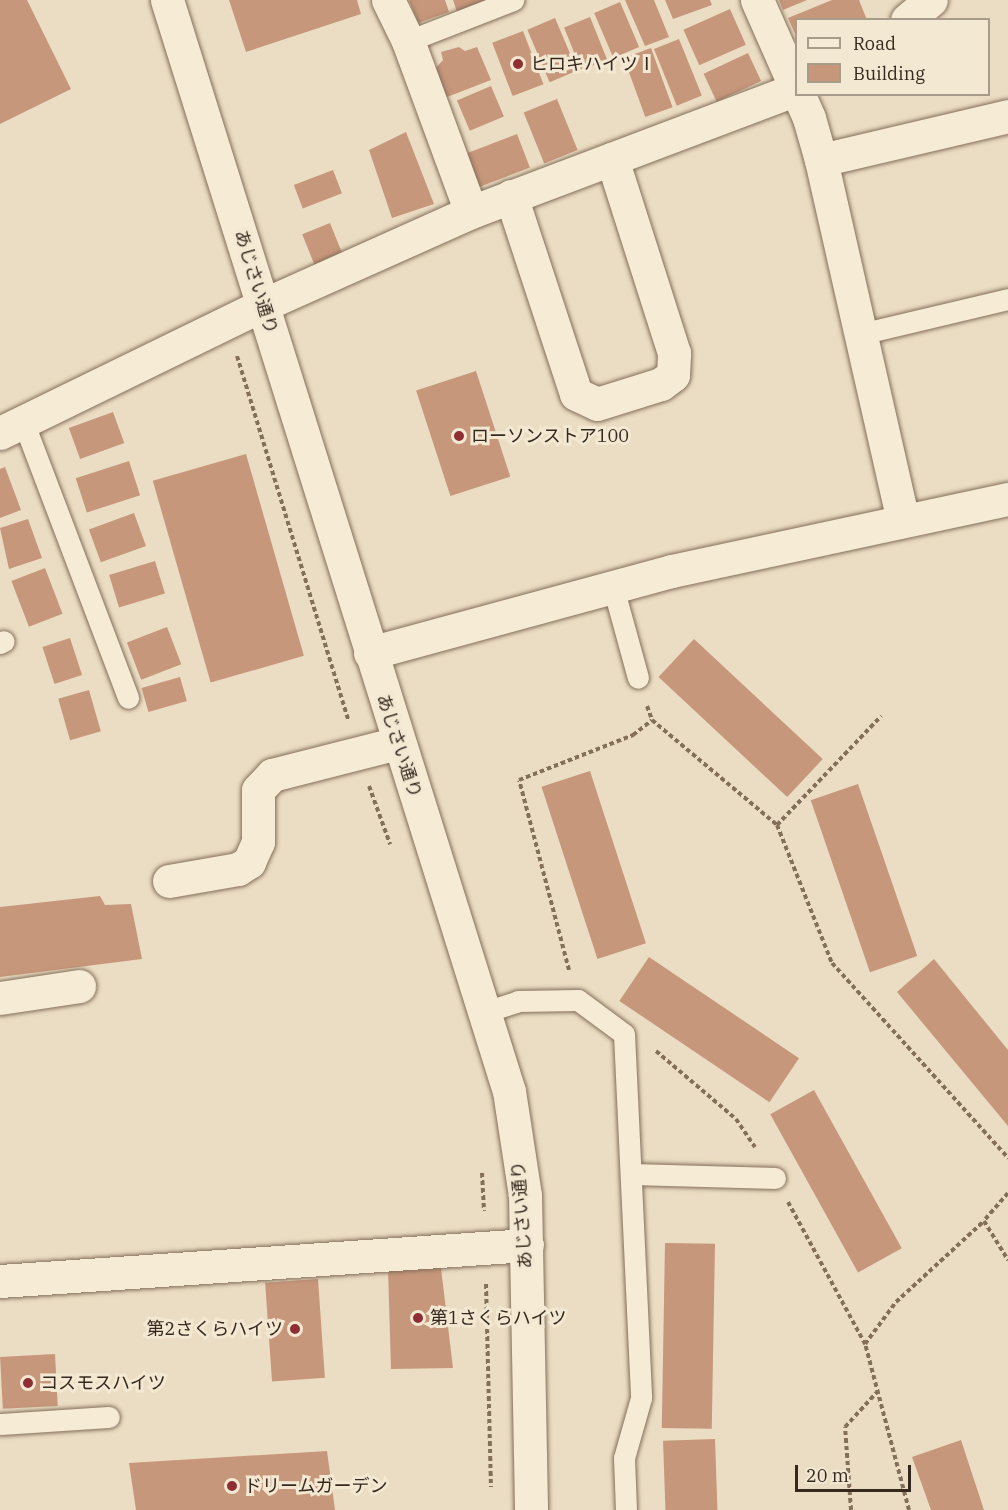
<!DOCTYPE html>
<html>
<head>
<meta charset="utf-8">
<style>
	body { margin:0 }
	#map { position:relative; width:1008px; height:1510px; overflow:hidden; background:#ebddc3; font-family:"IBM Plex Serif","Noto Sans JP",serif }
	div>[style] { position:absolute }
	.building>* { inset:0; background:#c7977b; transform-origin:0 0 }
	.path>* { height:4px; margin-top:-2px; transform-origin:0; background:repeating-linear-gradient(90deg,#846f5b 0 4.5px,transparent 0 7.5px) }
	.roads { filter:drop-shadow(0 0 2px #846f5b) drop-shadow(0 0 2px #846f5b) }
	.lane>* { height:21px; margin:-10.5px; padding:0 10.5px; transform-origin:10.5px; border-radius:10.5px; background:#f6ebd5 }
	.street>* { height:33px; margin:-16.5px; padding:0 16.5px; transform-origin:16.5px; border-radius:16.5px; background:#f6ebd5 }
	.secondary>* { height:33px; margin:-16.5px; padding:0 16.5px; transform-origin:16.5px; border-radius:16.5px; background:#f6ebd5 }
	.dots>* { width:16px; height:16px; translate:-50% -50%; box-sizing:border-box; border:3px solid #f3e8d2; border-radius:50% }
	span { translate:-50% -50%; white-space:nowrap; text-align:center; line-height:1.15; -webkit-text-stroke:6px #f3e8d2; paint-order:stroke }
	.poi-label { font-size:18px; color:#35281e }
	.left { translate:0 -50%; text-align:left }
	.right { translate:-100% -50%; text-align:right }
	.street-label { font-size:18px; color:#35281e }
	.legend { position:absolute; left:795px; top:18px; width:195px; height:78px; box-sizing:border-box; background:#f3e8d2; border:2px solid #a79b8a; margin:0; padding:8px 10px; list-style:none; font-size:18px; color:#35281e }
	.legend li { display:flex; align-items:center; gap:12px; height:30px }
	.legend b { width:30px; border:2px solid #a79b8a }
	.scale { position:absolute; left:795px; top:1465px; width:116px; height:27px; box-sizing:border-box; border:3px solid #35281e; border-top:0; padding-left:8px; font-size:18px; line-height:21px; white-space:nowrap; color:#35281e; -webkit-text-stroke:4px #f3e8d2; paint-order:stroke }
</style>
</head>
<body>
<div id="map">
	<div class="building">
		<i style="clip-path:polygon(0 0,27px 0,71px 89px,0 124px)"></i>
		<i style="clip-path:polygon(229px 0,357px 0,361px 14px,246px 52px)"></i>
		<i style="clip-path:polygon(409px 0,445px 0,449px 12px,418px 23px)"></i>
		<i style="clip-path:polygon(453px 0,488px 0,457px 12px)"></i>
		<i style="clip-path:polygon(625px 0,654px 0,669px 37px,645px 46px)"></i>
		<i style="clip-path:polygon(665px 0,710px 0,712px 5px,673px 19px)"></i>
		<i style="clip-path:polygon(779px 0,807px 0,783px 10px)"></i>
		<i style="clip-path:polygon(832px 0,859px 0,867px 20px,796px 20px,796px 36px,788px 18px)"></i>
		<i style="left:620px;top:2px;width:49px;height:28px;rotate:67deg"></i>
		<i style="left:730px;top:9px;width:39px;height:51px;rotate:66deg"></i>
		<i style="left:590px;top:17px;width:46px;height:28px;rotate:68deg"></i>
		<i style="left:555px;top:18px;width:57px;height:30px;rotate:67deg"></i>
		<i style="left:523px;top:31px;width:57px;height:33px;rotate:69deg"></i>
		<i style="left:679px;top:39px;width:61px;height:27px;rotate:68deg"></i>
		<i style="clip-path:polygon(459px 47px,465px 51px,477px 47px,491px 80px,447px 97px,434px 70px,443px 60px,441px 52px)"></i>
		<i style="left:651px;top:48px;width:63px;height:29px;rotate:70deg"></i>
		<i style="left:748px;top:53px;width:31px;height:49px;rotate:65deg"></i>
		<i style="left:491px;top:86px;width:33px;height:37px;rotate:67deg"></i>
		<i style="left:557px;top:99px;width:55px;height:36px;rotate:68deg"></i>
		<i style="clip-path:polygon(406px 132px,434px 204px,392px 218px,369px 150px)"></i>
		<i style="left:517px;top:134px;width:36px;height:55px;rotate:69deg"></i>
		<i style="left:333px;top:170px;width:25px;height:42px;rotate:69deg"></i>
		<i style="left:330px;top:223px;width:35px;height:30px;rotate:68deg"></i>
		<i style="left:476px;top:371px;width:111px;height:63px;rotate:72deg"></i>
		<i style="left:113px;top:412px;width:33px;height:47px;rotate:70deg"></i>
		<i style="left:246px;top:454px;width:210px;height:97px;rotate:74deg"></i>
		<i style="left:129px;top:461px;width:36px;height:56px;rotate:72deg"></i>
		<i style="clip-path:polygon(5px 467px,21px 510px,0 518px,0 469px)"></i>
		<i style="left:134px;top:513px;width:35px;height:48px;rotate:70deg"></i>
		<i style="clip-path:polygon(28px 519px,42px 558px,9px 569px,0 528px)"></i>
		<i style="left:155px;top:561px;width:34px;height:48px;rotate:73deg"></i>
		<i style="left:45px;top:568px;width:49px;height:36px;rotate:69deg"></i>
		<i style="left:167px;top:627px;width:40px;height:43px;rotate:69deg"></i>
		<i style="left:70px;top:638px;width:39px;height:29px;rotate:72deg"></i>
		<i style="left:694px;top:639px;width:176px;height:52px;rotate:43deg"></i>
		<i style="left:180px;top:677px;width:25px;height:40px;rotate:74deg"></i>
		<i style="left:89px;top:690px;width:43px;height:32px;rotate:74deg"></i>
		<i style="left:590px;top:771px;width:181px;height:51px;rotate:72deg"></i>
		<i style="left:858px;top:784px;width:182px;height:50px;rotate:71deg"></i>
		<i style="clip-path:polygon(100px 896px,105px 905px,131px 904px,142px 959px,0 977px,0 907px)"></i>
		<i style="left:649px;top:957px;width:181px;height:53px;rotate:34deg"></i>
		<i style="clip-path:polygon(934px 959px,1008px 1050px,1008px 1126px,897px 992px)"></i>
		<i style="left:814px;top:1090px;width:181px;height:50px;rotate:61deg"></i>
		<i style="left:665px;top:1243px;width:50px;height:185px;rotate:1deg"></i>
		<i style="clip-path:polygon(441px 1268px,453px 1368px,391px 1369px,388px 1269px)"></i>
		<i style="left:318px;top:1279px;width:99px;height:53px;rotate:86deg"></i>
		<i style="left:55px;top:1354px;width:52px;height:55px;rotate:87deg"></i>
		<i style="left:715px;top:1439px;width:71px;height:52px;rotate:88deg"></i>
		<i style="clip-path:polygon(961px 1440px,984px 1510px,931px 1510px,912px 1457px)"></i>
		<i style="clip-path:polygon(327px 1451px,335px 1510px,136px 1510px,129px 1463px)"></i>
	</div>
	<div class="path">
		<i style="left:237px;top:356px;width:380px;rotate:73deg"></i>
		<i style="left:647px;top:706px;width:15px;rotate:70deg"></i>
		<i style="left:652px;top:720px;width:163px;rotate:40deg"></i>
		<i style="left:777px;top:825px;width:149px;rotate:68.3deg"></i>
		<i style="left:832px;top:963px;width:263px;rotate:47.9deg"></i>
		<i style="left:369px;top:786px;width:62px;rotate:70.1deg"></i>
		<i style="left:777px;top:825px;width:151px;rotate:-46.3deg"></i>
		<i style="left:569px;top:970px;width:196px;rotate:-104.7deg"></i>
		<i style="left:519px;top:780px;width:123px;rotate:-21.5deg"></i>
		<i style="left:633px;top:735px;width:24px;rotate:-38deg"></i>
		<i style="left:656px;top:1051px;width:105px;rotate:40.4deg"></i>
		<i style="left:736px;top:1119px;width:34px;rotate:56deg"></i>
		<i style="left:482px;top:1173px;width:38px;rotate:87deg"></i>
		<i style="left:1008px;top:1193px;width:37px;rotate:131deg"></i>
		<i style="left:984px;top:1221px;width:46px;rotate:58.4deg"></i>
		<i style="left:788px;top:1202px;width:162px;rotate:61.5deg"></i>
		<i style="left:486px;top:1284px;width:203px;rotate:88.6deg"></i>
		<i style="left:851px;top:1510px;width:83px;rotate:-94.1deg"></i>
		<i style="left:845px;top:1427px;width:47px;rotate:-47.6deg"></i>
		<i style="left:909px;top:1510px;width:172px;rotate:-104.8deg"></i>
		<i style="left:865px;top:1344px;width:52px;rotate:-53.6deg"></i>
		<i style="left:896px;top:1302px;width:120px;rotate:-42.6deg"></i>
	</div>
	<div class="roads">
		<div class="lane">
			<i style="left:408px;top:41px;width:113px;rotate:-21.3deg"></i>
			<i style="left:860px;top:334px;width:152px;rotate:-13.3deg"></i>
			<i style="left:23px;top:421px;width:296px;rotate:69.2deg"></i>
			<i style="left:613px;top:587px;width:94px;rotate:74.6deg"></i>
			<i style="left:0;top:643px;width:4px;rotate:-27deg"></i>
			<i style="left:485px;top:1012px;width:35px;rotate:-18deg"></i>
			<i style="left:518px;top:1001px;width:60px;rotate:-1deg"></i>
			<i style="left:578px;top:1000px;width:57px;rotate:36.5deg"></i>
			<i style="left:624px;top:1034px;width:364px;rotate:87.3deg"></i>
			<i style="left:641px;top:1398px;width:62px;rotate:105.8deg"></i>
			<i style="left:624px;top:1458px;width:52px;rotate:87.8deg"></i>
			<i style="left:633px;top:1174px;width:142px;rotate:1.6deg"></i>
			<i style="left:0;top:1424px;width:109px;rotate:-3.7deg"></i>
		</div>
		<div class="street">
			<i style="left:388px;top:0;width:46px;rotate:64deg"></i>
			<i style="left:408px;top:41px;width:182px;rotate:69.8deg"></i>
			<i style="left:757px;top:0;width:129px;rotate:66.2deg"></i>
			<i style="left:809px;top:118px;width:44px;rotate:74.1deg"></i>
			<i style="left:821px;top:160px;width:370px;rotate:77.2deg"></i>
			<i style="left:907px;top:20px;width:31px;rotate:-40deg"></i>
			<i style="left:821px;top:160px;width:192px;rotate:-13.2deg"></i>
			<i style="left:511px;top:196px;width:208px;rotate:71.8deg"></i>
			<i style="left:576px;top:394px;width:23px;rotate:25deg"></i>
			<i style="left:597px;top:404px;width:67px;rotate:-17.4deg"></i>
			<i style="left:661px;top:384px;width:15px;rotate:-37deg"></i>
			<i style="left:673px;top:375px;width:22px;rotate:-87deg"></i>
			<i style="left:674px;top:353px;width:204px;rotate:-107.7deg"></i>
			<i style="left:0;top:433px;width:292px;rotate:-26deg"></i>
			<i style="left:263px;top:305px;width:228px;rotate:-24.1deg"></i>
			<i style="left:471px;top:212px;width:347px;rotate:-20.7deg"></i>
			<i style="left:370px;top:653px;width:313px;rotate:-15.2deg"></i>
			<i style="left:672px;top:571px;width:344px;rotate:-12.1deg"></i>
			<i style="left:169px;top:881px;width:70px;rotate:-9.9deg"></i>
			<i style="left:238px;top:869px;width:13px;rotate:-32deg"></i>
			<i style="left:249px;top:862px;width:22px;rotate:-66deg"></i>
			<i style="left:258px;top:842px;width:52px;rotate:-90deg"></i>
			<i style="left:258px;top:790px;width:21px;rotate:-47deg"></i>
			<i style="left:272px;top:775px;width:130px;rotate:-14.3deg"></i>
			<i style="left:0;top:998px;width:80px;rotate:-8.6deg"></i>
			<i style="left:0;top:1281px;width:528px;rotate:-3.91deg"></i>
		</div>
		<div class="secondary">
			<i style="left:167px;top:0;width:1143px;rotate:72.6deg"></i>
			<i style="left:509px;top:1091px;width:105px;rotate:81.3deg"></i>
			<i style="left:525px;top:1195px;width:315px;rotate:88.9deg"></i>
		</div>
	</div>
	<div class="dots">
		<i style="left:518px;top:64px;background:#8f2f34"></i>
		<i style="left:459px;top:436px;background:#8f2f34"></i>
		<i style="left:418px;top:1318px;background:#8f2f34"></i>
		<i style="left:295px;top:1329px;background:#8f2f34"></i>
		<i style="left:28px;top:1383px;background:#8f2f34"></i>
		<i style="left:232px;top:1486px;background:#8f2f34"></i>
	</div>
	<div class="poi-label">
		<span class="left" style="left:530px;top:64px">ヒロキハイツⅠ</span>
		<span class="left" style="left:471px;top:436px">ローソンストア100</span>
		<span class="left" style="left:430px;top:1318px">第1さくらハイツ</span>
		<span class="right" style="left:283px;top:1329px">第2さくらハイツ</span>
		<span class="left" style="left:40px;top:1383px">コスモスハイツ</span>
		<span class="left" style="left:244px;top:1486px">ドリームガーデン</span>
	</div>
	<div class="street-label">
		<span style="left:256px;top:282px;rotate:73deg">あじさい通り</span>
		<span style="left:399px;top:746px;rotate:72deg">あじさい通り</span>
		<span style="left:522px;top:1215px;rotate:-94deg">あじさい通り</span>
	</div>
	<ul class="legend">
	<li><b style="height:8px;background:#f6ebd5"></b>Road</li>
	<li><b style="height:16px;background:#c7977b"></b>Building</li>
	</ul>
	<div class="scale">20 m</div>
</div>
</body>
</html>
